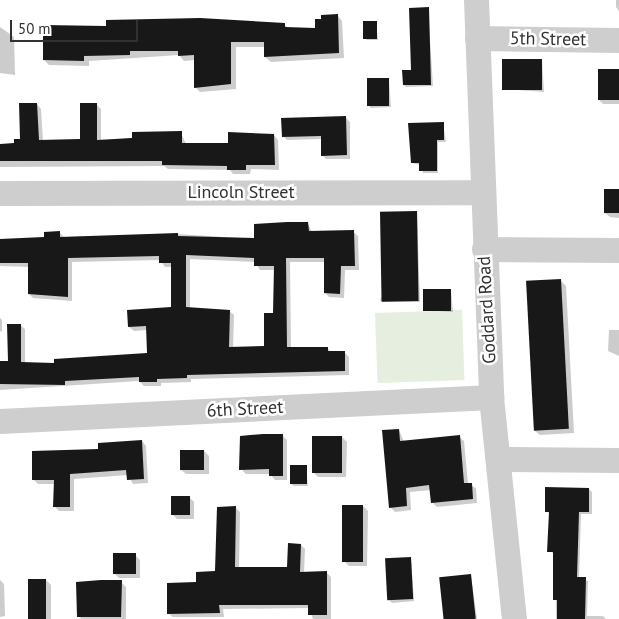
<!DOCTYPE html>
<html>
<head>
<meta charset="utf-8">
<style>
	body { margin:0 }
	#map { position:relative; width:619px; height:619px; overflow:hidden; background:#fff; font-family:"PT Sans",sans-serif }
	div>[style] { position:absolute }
	.green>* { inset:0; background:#e5eedf; transform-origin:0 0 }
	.shadow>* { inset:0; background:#0003 }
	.building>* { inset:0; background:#181818; transform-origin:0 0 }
	.minor>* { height:25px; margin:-12.5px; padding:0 12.5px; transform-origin:12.5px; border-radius:12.5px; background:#cecece }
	span { translate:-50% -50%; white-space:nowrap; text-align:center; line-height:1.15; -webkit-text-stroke:5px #fff; paint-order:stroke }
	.street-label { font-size:18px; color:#313131 }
	.scale { position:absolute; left:10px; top:20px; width:128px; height:22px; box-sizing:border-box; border:2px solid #313131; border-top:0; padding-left:6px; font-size:15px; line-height:18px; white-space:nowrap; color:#313131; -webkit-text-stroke:4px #fff; paint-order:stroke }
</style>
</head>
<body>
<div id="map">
	<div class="green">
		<i style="left:462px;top:310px;width:70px;height:87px;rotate:88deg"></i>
	</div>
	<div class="shadow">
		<i style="clip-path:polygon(616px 0,619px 0,619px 11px,616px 7px)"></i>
		<i style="clip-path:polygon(428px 8px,433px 86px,406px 87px,404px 85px,412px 71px)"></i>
		<i style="clip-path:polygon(337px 15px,342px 21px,344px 58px,271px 62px,265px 57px,266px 47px,236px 47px,236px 89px,200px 92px,195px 87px,195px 60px,184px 61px,179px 55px,89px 61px,89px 66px,49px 65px,44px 60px,107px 27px,284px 24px,289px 29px,316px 29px)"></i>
		<i style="clip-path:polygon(376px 22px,378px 40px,367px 40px,365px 38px)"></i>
		<i style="clip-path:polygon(0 27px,14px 37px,15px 75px,0 73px)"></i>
		<i style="clip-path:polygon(542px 60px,544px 92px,504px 89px)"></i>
		<i style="clip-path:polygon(619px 72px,619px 104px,603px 104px,599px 100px)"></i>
		<i style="clip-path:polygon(389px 79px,391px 107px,371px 108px,369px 106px)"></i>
		<i style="clip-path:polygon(37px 104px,41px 109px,43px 141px,81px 140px,96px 104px,101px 109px,101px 141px,181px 133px,186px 144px,229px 144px,274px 135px,278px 140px,279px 170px,251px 169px,250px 174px,233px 174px,230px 170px,168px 169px,164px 166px,0 167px,0 145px,15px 145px,22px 140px)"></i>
		<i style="clip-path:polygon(346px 118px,350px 122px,350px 159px,326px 159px,322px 155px,322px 139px,287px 140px,283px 136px)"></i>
		<i style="clip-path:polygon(443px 123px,446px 142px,438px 142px,438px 173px,423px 173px,420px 165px,412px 163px)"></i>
		<i style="clip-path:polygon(619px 190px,619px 218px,610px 217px,605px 213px)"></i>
		<i style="clip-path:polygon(417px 212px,420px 302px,383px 302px,380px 300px)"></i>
		<i style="clip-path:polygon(evenodd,308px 224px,312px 232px,353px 232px,358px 236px,359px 270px,345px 270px,344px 298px,329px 297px,325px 293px,325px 262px,290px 262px,291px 348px,328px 349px,331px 352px,345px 353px,349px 357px,349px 375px,191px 379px,191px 382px,161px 383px,161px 386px,144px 386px,139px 381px,0 390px,0 363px,10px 363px,20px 325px,25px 329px,25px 364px,55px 364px,148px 354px,147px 330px,134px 331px,129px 327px,172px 308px,173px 267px,165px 267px,160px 260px,72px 262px,72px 301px,33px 298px,29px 294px,29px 267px,0 266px,0 240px,45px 239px,60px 233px,64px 237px,177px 234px,255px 239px,308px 224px,190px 259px,255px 262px,260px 270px,275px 270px,275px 314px,265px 348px,233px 348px,234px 315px,229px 311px,190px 308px,190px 259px)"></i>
		<i style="clip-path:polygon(561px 281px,566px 286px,574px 433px,540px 435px,535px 431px)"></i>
		<i style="clip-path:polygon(451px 290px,453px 312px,424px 310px)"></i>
		<i style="clip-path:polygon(0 318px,2px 320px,2px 332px,0 331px)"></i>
		<i style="clip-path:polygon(609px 330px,619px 330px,619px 356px,608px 351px)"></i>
		<i style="clip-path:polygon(399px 430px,404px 442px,459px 437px,464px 441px,468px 484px,476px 488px,477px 503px,437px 507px,432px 502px,431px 490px,410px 492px,411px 510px,395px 512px,390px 507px)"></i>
		<i style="clip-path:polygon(282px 435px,287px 440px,287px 480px,275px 480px,270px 474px,246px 474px,241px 469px)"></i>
		<i style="clip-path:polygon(342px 437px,347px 442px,346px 477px,318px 477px,313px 472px)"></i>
		<i style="clip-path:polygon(142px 441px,146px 446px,148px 483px,133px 484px,128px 475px,74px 479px,74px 511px,59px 511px,55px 507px,55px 484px,38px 484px,33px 479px,99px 451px)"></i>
		<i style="clip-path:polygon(204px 451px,209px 456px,209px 474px,186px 474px,181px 470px)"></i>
		<i style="clip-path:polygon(306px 467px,308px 486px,294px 486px,291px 484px)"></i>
		<i style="clip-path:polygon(589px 489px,592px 492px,592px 514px,581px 514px,579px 578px,588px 581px,587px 616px,603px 616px,606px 619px,556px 619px,555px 554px,549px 551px,550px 514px,546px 511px)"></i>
		<i style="clip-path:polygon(189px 497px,194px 502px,194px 519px,177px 519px,172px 514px)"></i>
		<i style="clip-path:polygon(363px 506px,368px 511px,367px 566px,349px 566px,344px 561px)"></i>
		<i style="clip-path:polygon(236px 508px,240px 512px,239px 569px,288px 568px,301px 545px,305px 549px,304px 573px,326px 572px,331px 577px,331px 619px,313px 619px,309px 608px,223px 609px,224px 617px,173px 617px,168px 613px,197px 584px,216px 573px)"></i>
		<i style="clip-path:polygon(135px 555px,140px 560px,140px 578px,119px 578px,114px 573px)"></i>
		<i style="clip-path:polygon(411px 558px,414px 601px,392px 603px,390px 601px)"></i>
		<i style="clip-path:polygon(471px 576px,477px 619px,444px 619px)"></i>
		<i style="clip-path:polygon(0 580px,4px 584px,5px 616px,0 617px)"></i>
		<i style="clip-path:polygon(46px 580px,51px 585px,51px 619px,29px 619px)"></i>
		<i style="clip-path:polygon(121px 582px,126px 587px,126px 619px,81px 619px,79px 616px)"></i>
	</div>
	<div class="building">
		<i style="clip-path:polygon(429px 7px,431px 85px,403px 85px,402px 70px,411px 70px,409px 8px)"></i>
		<i style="clip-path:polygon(338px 14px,339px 53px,264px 57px,264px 42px,231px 42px,231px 84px,194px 88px,194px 55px,178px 56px,178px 51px,130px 51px,130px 55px,84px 56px,84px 61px,43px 60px,43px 25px,106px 26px,106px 20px,200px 18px,285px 23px,285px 27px,315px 28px,315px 19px,321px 19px,321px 15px)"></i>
		<i style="left:363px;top:21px;width:14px;height:18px"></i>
		<i style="left:502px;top:59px;width:40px;height:31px"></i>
		<i style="left:598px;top:69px;width:21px;height:31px"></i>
		<i style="left:367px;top:78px;width:22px;height:28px"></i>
		<i style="clip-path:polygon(19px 103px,37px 103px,39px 140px,80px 139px,80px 103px,97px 103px,97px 140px,132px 138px,132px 132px,182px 131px,182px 143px,228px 143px,228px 132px,274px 134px,275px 165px,246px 165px,246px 170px,227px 170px,227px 166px,162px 165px,162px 161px,0 161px,0 144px,14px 143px,14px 139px,20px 139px)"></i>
		<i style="clip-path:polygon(346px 116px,347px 155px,321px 156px,321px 136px,282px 137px,281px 118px)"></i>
		<i style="clip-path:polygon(444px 122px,444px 140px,437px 140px,437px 171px,419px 171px,419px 163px,411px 163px,408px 123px)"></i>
		<i style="left:604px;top:189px;width:15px;height:24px"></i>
		<i style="left:417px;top:211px;width:90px;height:37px;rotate:89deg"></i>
		<i style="clip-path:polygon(evenodd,287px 222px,308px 222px,309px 231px,354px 230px,355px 266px,341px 266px,340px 294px,324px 293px,324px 258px,286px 258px,287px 347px,328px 347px,328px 351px,345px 351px,345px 371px,187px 375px,187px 378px,157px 379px,157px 382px,139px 382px,139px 377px,65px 381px,65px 385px,0 384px,0 361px,8px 361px,7px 324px,21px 324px,21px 362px,54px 363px,54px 359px,147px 353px,146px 326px,128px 327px,127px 310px,171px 307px,171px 263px,159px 263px,159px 256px,68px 258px,68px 297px,28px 294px,28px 263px,0 263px,0 239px,44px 237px,44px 232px,60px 231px,60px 237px,178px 233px,178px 236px,254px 238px,254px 224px,287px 222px,186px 255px,254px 258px,254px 266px,274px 266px,273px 313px,264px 313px,264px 346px,229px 347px,230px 310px,186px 307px,186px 255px)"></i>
		<i style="left:561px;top:279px;width:150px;height:35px;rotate:87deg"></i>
		<i style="left:423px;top:289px;width:28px;height:22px"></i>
		<i style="clip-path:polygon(399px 429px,400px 441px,460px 435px,464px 483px,472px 483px,473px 499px,431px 503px,429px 485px,406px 488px,407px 506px,389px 508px,382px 430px)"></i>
		<i style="clip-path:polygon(263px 434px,283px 434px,283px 476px,269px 476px,269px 469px,239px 470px,240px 436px)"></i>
		<i style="left:312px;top:436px;width:30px;height:37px"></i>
		<i style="clip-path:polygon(142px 440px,144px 479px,127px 480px,126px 470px,70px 474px,70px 507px,53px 507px,54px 480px,32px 480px,32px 451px,98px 449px,98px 443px)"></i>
		<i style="left:180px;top:450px;width:24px;height:20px"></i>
		<i style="left:290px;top:465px;width:17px;height:19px"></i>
		<i style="clip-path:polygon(545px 487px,589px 488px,589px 512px,579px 512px,577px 577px,586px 577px,585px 619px,557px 619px,557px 600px,553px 600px,553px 552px,547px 552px,549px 512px,545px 512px)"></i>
		<i style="left:171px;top:496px;width:19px;height:19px"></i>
		<i style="left:342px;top:505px;width:21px;height:57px"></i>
		<i style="clip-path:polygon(236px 506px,235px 567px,287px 567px,288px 543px,301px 544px,300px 572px,327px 571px,327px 615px,308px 615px,308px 605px,219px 605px,220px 613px,167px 614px,167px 583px,196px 582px,196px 572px,215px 571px,217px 507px)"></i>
		<i style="left:113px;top:553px;width:23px;height:21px"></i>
		<i style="left:411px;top:557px;width:42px;height:26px;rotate:87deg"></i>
		<i style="left:471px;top:574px;width:45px;height:32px;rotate:84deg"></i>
		<i style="left:28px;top:579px;width:18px;height:40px"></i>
		<i style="clip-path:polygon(101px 580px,122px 580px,121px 617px,77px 617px,76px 582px)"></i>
	</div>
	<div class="minor">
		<i style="left:476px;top:0;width:397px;rotate:87.8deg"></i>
		<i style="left:491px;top:397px;width:223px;rotate:84.1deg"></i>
		<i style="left:477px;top:38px;width:142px;rotate:0.8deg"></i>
		<i style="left:0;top:193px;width:482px;rotate:-0.1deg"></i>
		<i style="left:484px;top:249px;width:135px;rotate:0.4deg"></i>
		<i style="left:0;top:421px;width:492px;rotate:-2.8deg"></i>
		<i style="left:498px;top:459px;width:121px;rotate:0.5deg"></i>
	</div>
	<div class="street-label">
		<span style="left:548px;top:39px;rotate:1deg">5th Street</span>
		<span style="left:241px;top:192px">Lincoln Street</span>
		<span style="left:487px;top:310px;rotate:-93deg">Goddard Road</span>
		<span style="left:245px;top:409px;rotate:-3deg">6th Street</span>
	</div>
	<div class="scale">50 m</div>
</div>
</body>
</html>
